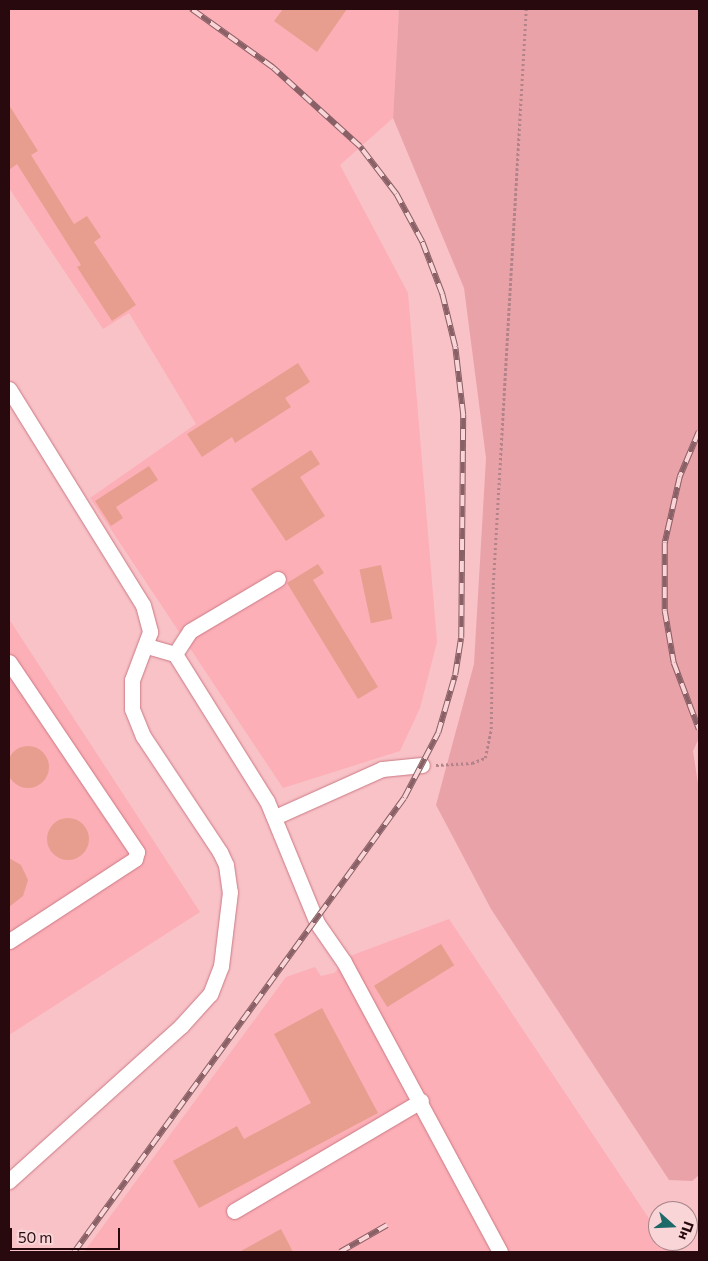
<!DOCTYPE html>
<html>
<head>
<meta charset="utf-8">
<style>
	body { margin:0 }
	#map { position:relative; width:708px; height:1261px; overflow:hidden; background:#f8c2c7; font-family:Commissioner,sans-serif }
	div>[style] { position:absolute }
	.built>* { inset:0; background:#fcafb7 }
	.green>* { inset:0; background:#eaa2a9 }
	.building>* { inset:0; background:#e89e8e; transform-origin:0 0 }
	.round { border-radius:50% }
	.path>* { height:2.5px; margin-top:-1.25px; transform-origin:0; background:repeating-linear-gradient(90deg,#b28489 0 2.5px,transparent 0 5px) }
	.roads { filter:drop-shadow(0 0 1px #cb7983) drop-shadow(0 0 1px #cb7983) }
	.minor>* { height:15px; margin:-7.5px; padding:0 7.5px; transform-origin:7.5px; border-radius:7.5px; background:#fff }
	.rail>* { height:5.5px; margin-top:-2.75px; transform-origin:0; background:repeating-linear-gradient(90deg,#f9d5d8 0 11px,#896065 0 22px); box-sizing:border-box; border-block:1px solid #896065 }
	span { translate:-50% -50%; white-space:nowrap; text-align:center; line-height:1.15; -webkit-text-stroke:5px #f9d5d8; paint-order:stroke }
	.frame { position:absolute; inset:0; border:10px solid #27090e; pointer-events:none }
	.north { position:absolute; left:648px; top:1201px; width:50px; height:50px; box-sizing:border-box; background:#f9d5d8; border:1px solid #a58387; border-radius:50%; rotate:110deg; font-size:14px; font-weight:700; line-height:20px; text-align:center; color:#27090e }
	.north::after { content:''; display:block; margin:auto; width:18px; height:22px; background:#1d6967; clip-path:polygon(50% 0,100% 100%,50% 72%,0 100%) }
	.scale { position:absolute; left:10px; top:1228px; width:110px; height:22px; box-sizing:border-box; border:2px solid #27090e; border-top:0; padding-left:6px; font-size:15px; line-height:18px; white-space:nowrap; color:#27090e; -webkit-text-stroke:4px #f9d5d8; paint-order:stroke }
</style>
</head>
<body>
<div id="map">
	<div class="built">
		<i style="clip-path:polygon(9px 9px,399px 9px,393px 118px,340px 165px,408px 293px,437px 642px,420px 708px,400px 751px,283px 788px,90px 498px,196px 424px,129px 313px,103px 329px,9px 188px)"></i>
		<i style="clip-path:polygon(9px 619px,200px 912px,9px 1035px)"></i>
		<i style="clip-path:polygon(449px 919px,658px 1232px,658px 1241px,664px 1241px,671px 1252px,84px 1252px,286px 977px,315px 967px,321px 976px,334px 973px,350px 956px)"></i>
	</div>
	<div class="green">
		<i style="clip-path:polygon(399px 9px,699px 9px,699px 738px,693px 751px,699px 790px,699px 1175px,692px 1181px,669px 1180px,491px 909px,436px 805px,474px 664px,486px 458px,464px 288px,393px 118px)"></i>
	</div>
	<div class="building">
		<i style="clip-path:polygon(283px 9px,347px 9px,317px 52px,274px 21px)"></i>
		<i style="clip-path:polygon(9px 105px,38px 151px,31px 155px,74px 224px,87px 216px,101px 237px,94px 242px,136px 305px,112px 321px,77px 267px,81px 265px,17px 164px,9px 170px)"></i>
		<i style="clip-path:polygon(298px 363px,310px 382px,285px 398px,291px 407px,235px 443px,232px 437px,202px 457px,187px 434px)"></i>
		<i style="clip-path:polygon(311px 450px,320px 464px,300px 477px,325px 516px,286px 541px,251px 489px)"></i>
		<i style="clip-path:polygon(149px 466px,158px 480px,116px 507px,123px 518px,111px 526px,95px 501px)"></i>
		<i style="clip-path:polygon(318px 564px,324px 573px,313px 580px,378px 687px,358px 699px,287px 583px)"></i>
		<i style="left:381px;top:565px;width:55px;height:22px;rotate:78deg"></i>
		<i class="round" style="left:7px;top:746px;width:42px;height:42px"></i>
		<i class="round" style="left:47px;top:818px;width:42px;height:42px"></i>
		<i style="clip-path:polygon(9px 858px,21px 865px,28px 880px,23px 896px,9px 907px)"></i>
		<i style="left:441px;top:944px;width:25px;height:79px;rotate:58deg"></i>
		<i style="clip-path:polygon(322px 1008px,378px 1113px,199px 1208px,173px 1161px,237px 1126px,244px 1139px,311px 1103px,274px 1034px)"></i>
		<i style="clip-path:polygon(281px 1229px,293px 1252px,239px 1252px)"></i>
	</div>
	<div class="path">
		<i style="left:436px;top:765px;width:36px;rotate:-3deg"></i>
		<i style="left:472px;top:763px;width:14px;rotate:-21deg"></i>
		<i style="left:485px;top:758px;width:30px;rotate:-78deg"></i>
		<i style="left:491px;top:729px;width:144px;rotate:-89.2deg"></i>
		<i style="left:493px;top:585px;width:577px;rotate:-86.72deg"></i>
	</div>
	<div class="roads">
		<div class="minor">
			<i style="left:9px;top:389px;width:254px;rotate:58.2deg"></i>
			<i style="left:143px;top:605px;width:28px;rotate:75deg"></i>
			<i style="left:150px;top:632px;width:51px;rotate:110.6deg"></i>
			<i style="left:132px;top:680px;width:29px;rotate:90deg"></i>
			<i style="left:132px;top:709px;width:29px;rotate:68deg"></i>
			<i style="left:143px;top:736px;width:139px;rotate:56.4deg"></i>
			<i style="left:220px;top:852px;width:14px;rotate:65deg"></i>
			<i style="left:226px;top:865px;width:27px;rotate:82deg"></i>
			<i style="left:230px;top:892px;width:75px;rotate:96.9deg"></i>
			<i style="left:221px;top:966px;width:30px;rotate:111deg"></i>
			<i style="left:210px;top:994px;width:43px;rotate:132.2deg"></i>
			<i style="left:181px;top:1026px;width:232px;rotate:138deg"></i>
			<i style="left:147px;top:646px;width:29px;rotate:16deg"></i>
			<i style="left:175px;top:654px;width:173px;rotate:58deg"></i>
			<i style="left:267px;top:801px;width:132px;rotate:67.7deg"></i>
			<i style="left:317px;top:923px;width:47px;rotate:55.3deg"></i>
			<i style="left:344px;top:962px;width:329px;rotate:61.7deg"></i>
			<i style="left:175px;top:654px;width:27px;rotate:-57deg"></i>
			<i style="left:190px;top:631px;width:102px;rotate:-30.6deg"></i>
			<i style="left:9px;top:662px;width:229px;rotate:56deg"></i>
			<i style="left:137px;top:852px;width:7px;rotate:106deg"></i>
			<i style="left:135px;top:859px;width:150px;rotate:146.9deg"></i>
			<i style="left:275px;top:817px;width:117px;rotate:-24.2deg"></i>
			<i style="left:382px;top:769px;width:40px;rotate:-5.7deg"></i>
			<i style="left:234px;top:1211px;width:217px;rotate:-30.5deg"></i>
		</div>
	</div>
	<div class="rail">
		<i style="left:699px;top:432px;width:49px;rotate:112.9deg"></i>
		<i style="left:680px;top:477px;width:68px;rotate:102.8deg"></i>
		<i style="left:665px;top:543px;width:68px;rotate:90deg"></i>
		<i style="left:665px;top:611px;width:53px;rotate:80.2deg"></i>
		<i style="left:674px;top:663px;width:71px;rotate:69.3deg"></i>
		<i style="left:74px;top:1252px;width:561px;rotate:-53.99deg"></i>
		<i style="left:404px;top:798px;width:73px;rotate:-62.4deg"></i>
		<i style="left:438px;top:733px;width:60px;rotate:-73.7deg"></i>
		<i style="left:455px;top:675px;width:37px;rotate:-81deg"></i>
		<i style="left:461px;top:638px;width:223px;rotate:-89.5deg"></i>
		<i style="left:463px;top:415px;width:68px;rotate:-96.7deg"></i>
		<i style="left:455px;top:347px;width:55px;rotate:-103.8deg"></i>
		<i style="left:442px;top:294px;width:56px;rotate:-111deg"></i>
		<i style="left:422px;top:242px;width:55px;rotate:-118.4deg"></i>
		<i style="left:396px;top:194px;width:59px;rotate:-127.5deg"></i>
		<i style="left:360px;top:147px;width:118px;rotate:-137.8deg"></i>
		<i style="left:273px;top:68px;width:101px;rotate:-144.3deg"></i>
		<i style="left:340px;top:1252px;width:54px;rotate:-29.9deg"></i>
	</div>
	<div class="frame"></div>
	<div class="north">Пн</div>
	<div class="scale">50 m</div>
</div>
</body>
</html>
